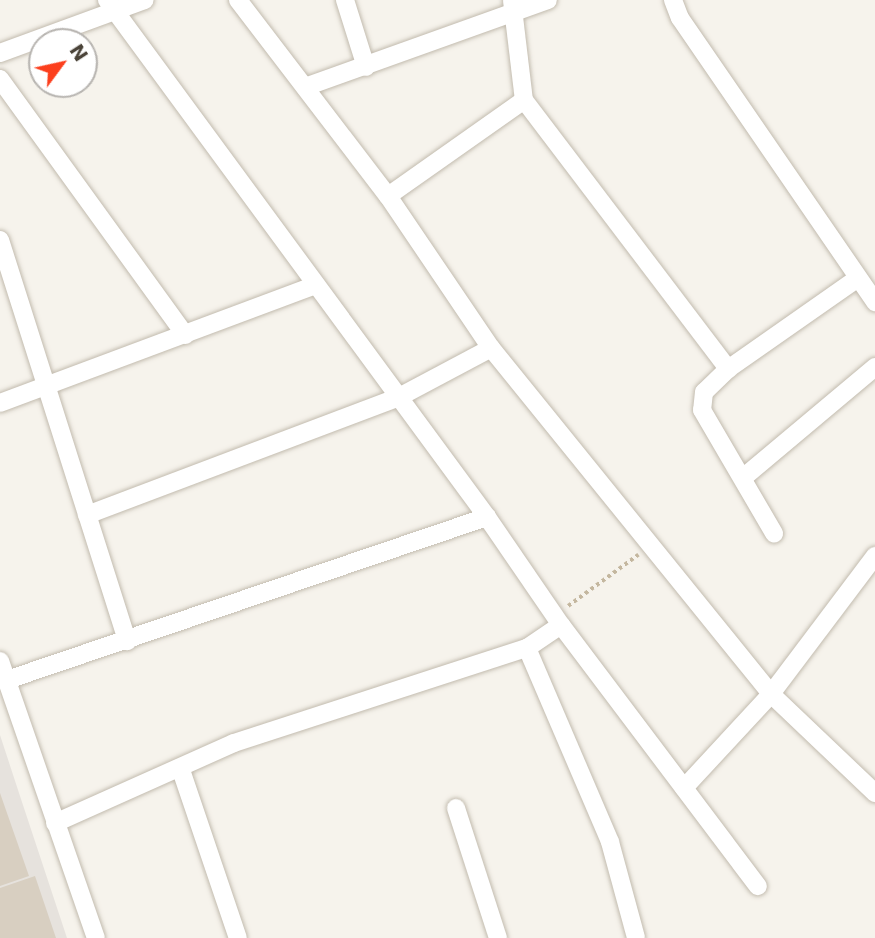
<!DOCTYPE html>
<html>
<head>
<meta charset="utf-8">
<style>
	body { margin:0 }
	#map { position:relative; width:875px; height:938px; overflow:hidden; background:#f6f3ec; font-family:"DejaVu Sans",sans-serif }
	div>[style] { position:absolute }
	.industrial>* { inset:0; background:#e6e2dd }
	.building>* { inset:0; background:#d8cfc1 }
	.path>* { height:3.5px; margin-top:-1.75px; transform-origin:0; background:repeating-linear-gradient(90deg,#c4b79f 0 3.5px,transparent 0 7px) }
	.roads { filter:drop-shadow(0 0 2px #c2bbae) drop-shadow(0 0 2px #c2bbae) }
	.street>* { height:18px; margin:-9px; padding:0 9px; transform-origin:9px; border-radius:9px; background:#fff }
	span { translate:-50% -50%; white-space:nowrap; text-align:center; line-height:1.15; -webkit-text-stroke:6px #fff; paint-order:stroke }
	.north { position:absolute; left:28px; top:28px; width:70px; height:70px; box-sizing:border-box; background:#fff; border:2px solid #b7b4b0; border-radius:50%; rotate:57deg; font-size:19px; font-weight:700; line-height:28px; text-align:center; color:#4b4439 }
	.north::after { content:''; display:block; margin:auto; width:24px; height:32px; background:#fc3f1d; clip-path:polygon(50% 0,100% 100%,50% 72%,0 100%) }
</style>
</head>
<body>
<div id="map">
	<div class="industrial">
		<i style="clip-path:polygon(0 735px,19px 793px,67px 938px,0 938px)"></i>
	</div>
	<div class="building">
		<i style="clip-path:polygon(0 793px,29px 876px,0 886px)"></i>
		<i style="clip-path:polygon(35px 876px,56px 938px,0 938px,0 888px)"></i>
	</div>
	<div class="path">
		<i style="left:568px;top:606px;width:87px;rotate:-36.1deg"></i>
	</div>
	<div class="roads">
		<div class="street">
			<i style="left:107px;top:0;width:642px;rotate:53.68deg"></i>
			<i style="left:487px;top:517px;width:131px;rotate:55.6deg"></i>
			<i style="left:561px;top:625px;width:327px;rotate:53deg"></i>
			<i style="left:238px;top:0;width:247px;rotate:52.6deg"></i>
			<i style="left:388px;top:196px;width:184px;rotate:55.9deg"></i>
			<i style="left:491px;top:348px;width:445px;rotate:51deg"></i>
			<i style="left:771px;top:694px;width:144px;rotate:43.6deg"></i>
			<i style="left:345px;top:0;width:70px;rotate:72.6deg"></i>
			<i style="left:512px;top:0;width:101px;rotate:83.2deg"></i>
			<i style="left:524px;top:100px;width:338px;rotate:52.8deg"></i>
			<i style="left:728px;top:369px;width:155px;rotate:-35deg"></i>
			<i style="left:673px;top:0;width:19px;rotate:69deg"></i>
			<i style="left:680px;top:18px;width:345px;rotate:55.5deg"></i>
			<i style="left:0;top:53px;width:154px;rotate:-20.1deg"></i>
			<i style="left:0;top:79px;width:316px;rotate:54.1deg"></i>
			<i style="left:305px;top:87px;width:258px;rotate:-19.7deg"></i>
			<i style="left:388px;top:196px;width:166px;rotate:-35.2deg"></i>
			<i style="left:0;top:240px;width:421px;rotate:72.4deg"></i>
			<i style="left:728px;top:369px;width:33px;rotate:136deg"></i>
			<i style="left:704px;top:392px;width:18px;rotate:96deg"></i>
			<i style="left:702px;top:410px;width:143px;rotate:59.7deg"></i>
			<i style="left:0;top:403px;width:337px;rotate:-20.5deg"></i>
			<i style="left:744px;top:477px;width:171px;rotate:-40deg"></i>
			<i style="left:87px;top:515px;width:334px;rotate:-20.7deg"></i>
			<i style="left:399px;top:397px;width:104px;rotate:-28deg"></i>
			<i style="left:527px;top:648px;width:41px;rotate:-34.1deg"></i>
			<i style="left:0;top:661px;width:293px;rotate:70.9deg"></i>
			<i style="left:7px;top:680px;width:507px;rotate:-18.76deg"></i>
			<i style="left:181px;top:770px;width:177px;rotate:71.3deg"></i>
			<i style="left:684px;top:788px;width:128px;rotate:-47.2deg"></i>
			<i style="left:771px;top:694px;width:173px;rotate:-53deg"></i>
			<i style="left:456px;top:808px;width:137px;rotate:72.1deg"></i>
			<i style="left:55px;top:823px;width:196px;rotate:-24.1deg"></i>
			<i style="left:234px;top:743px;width:308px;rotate:-18deg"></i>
			<i style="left:527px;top:648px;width:211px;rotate:66.8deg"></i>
			<i style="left:610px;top:842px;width:99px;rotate:74.8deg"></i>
		</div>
	</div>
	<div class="north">N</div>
</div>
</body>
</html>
